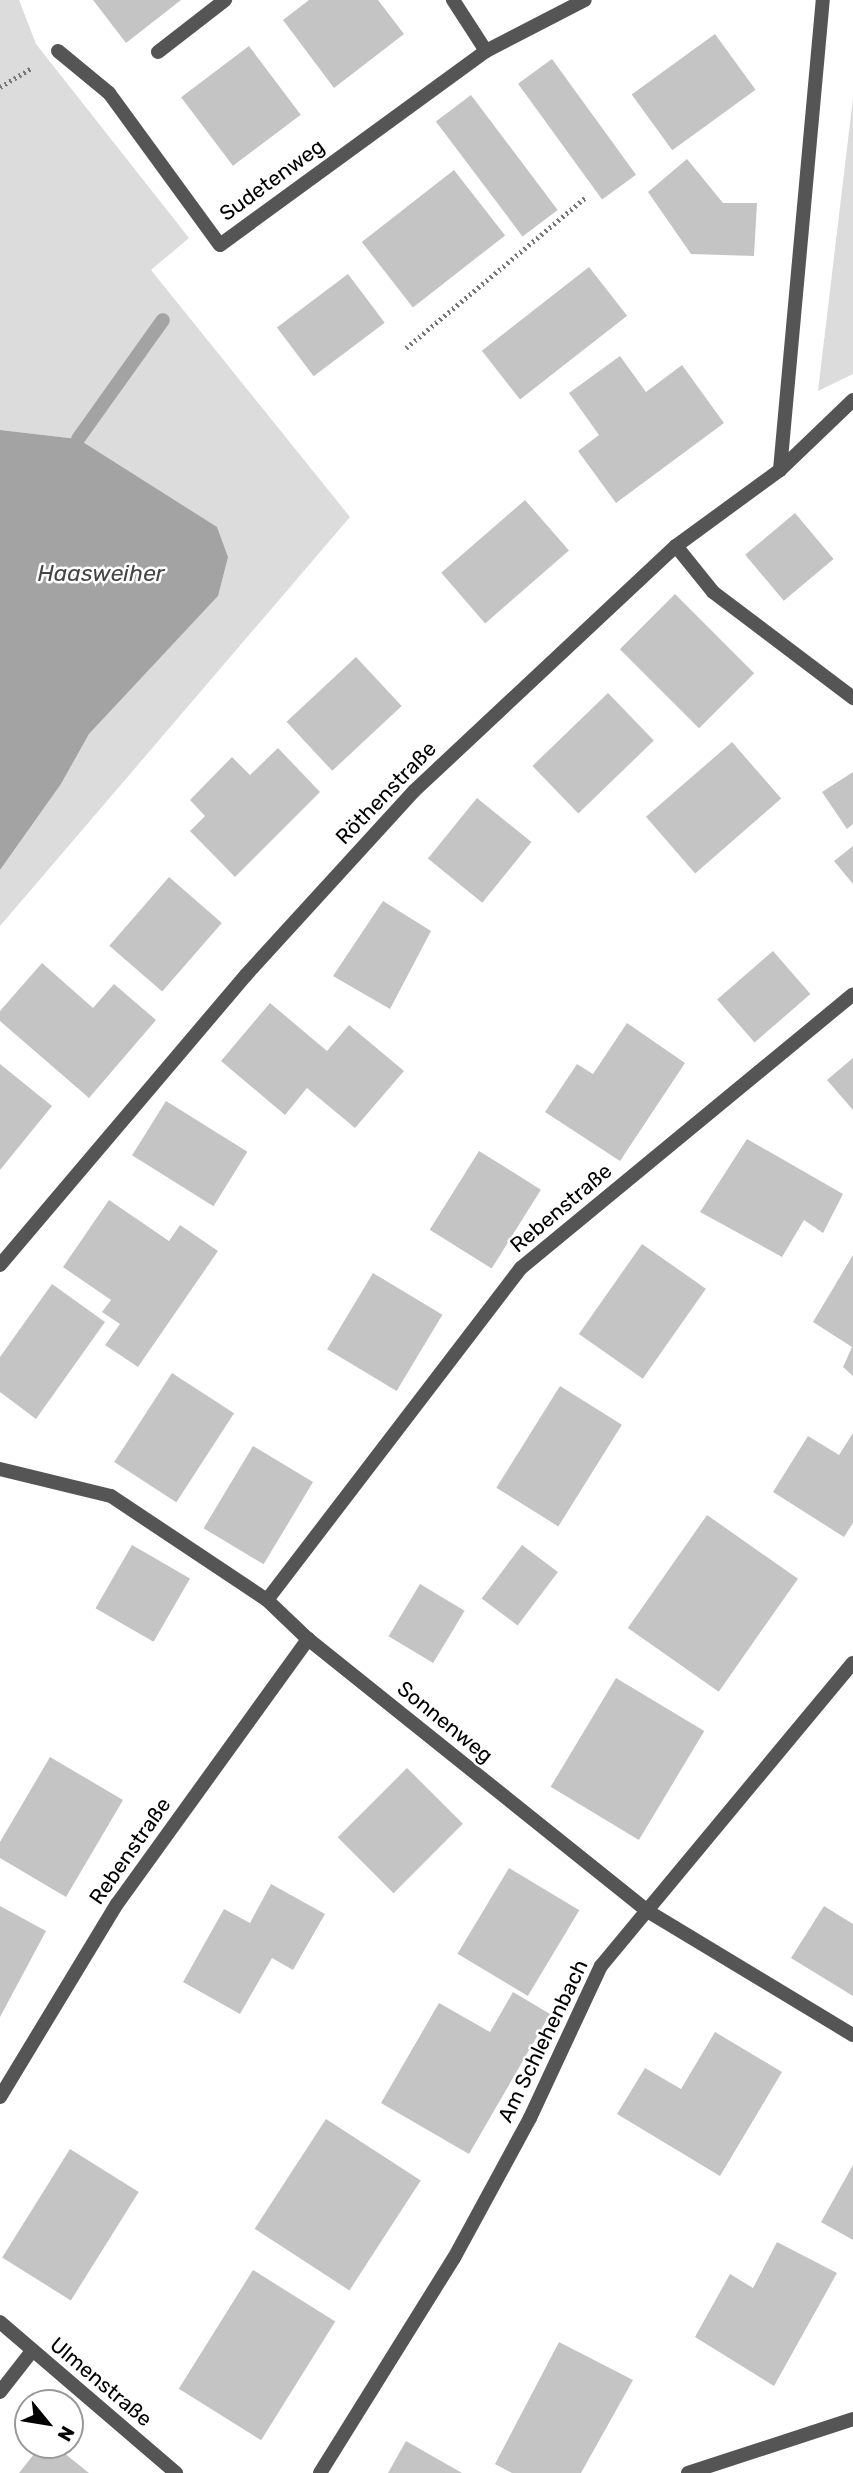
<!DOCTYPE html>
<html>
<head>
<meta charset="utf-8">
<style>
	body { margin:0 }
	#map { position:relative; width:853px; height:2473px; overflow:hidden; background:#fff; font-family:Rubik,sans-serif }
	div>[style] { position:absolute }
	.green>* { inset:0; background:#dcdcdc }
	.water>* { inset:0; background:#a3a3a3 }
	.stream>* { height:14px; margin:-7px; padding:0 7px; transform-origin:7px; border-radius:7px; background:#a3a3a3 }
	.building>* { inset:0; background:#c4c4c4; transform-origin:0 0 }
	.path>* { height:4.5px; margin-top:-2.25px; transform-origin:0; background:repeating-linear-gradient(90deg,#777 0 2px,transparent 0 5.5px) }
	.street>* { height:14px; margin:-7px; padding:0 7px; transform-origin:7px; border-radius:7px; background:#555 }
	span { translate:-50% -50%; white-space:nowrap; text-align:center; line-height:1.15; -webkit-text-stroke:5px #fff; paint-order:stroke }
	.street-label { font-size:21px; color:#000 }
	.water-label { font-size:23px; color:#444; font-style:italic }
	.north { position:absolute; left:14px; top:2389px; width:70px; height:70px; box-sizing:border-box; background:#fff; border:2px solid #999; border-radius:50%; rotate:120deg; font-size:19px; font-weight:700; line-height:28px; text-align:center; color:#000 }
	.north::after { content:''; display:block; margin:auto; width:24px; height:32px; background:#000; clip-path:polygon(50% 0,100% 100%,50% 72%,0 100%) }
</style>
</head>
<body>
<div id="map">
	<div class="green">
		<i style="clip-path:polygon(0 0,19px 0,36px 44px,189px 238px,151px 270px,350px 517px,0 926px,0 870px,61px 784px,89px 734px,218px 596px,78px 439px,0 430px)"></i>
		<i style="clip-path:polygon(853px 98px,853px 374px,818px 391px)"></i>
	</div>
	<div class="water">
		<i style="clip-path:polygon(0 430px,78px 439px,217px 527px,228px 557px,218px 596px,89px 734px,61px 784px,0 870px)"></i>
	</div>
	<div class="stream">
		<i style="left:78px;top:439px;width:146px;rotate:-54.5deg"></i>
	</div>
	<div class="building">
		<i style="clip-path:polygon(93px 0,181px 0,126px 43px)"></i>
		<i style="clip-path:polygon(309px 0,378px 0,404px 34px,334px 88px,283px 20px)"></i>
		<i style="left:715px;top:34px;width:69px;height:103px;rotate:54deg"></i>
		<i style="left:249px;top:46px;width:86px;height:85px;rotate:53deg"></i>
		<i style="left:552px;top:59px;width:143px;height:42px;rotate:54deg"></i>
		<i style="left:471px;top:95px;width:144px;height:44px;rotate:53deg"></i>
		<i style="clip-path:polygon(687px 159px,723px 203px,757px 203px,754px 256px,691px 254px,648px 192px)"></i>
		<i style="left:454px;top:170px;width:83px;height:117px;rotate:52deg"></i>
		<i style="left:589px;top:267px;width:62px;height:136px;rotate:52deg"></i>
		<i style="left:348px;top:274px;width:61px;height:89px;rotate:53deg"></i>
		<i style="clip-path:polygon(620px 356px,646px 392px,682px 365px,724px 423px,616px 503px,578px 451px,599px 435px,569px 393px)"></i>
		<i style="left:525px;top:500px;width:67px;height:111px;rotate:49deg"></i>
		<i style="left:795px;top:513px;width:60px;height:65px;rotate:50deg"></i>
		<i style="left:675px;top:594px;width:112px;height:78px;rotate:45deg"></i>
		<i style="left:356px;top:657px;width:67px;height:95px;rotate:47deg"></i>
		<i style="left:608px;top:693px;width:66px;height:105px;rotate:46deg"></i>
		<i style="left:732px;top:742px;width:75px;height:114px;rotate:49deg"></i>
		<i style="clip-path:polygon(278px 748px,320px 792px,235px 877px,190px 831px,205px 816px,190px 800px,232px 757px,250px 775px)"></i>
		<i style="clip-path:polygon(853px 772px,853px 824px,847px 829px,822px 792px)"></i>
		<i style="left:477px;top:798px;width:70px;height:78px;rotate:39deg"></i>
		<i style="clip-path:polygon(853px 846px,853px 884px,834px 861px)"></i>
		<i style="left:169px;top:877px;width:70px;height:91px;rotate:41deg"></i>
		<i style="clip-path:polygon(383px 901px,431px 931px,390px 1009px,333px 976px)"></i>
		<i style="left:773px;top:951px;width:57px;height:74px;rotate:49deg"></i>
		<i style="clip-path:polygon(42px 963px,93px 1008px,114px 984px,156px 1020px,89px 1098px,0 1021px,0 1011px)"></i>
		<i style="clip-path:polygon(270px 1003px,327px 1051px,349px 1025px,404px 1071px,355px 1128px,307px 1088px,285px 1115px,221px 1061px)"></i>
		<i style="clip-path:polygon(627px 1023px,685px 1063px,620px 1161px,545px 1112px,577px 1064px,593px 1074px)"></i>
		<i style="clip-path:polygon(853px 1058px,853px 1110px,827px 1080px)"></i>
		<i style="clip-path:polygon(0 1064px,52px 1106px,0 1170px)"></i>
		<i style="left:166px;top:1101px;width:96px;height:64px;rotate:32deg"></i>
		<i style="clip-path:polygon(747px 1139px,843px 1194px,823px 1233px,804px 1220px,782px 1257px,700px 1212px)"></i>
		<i style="left:479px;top:1151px;width:73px;height:93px;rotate:32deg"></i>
		<i style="clip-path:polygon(109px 1200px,169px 1241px,180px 1225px,218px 1251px,138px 1367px,105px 1345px,120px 1324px,102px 1312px,111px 1300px,63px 1267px)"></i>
		<i style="left:642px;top:1244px;width:78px;height:110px;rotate:35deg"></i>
		<i style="clip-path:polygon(853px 1255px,853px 1376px,843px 1367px,852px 1347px,813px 1322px)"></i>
		<i style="left:373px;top:1273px;width:81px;height:89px;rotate:31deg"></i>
		<i style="clip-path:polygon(52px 1284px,105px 1322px,36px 1419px,0 1392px,0 1357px)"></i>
		<i style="left:172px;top:1373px;width:74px;height:106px;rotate:33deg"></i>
		<i style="left:560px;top:1386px;width:73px;height:120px;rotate:32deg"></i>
		<i style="clip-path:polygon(853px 1433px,853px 1523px,844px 1537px,773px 1492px,808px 1436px,839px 1455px)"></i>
		<i style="left:253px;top:1446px;width:70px;height:96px;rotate:31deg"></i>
		<i style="left:707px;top:1515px;width:111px;height:138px;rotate:35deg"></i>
		<i style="left:132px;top:1545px;width:67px;height:73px;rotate:30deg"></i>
		<i style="left:522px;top:1545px;width:45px;height:67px;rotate:37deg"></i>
		<i style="left:420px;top:1584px;width:52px;height:61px;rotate:31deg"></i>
		<i style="left:616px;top:1678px;width:103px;height:127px;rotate:31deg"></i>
		<i style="clip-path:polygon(50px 1757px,123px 1800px,66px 1897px,0 1858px,0 1842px)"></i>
		<i style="left:407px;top:1768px;width:79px;height:98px;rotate:45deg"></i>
		<i style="left:509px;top:1868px;width:82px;height:100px;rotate:31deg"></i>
		<i style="clip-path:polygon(271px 1884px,325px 1914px,293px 1970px,272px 1958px,240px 2014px,183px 1982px,224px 1909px,250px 1923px)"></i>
		<i style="clip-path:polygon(0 1906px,46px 1931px,0 2017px)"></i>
		<i style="clip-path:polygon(824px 1906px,853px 1924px,853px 1996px,791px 1958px)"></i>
		<i style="clip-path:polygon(513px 1992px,550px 2014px,469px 2154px,381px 2103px,439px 2003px,490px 2032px)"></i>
		<i style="clip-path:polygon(715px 2032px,782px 2072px,720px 2176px,617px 2114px,645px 2068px,681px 2089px)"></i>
		<i style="left:326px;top:2119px;width:113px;height:131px;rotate:33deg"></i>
		<i style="left:70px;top:2149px;width:81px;height:128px;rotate:32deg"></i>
		<i style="clip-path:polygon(853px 2165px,853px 2240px,821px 2222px)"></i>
		<i style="clip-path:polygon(777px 2242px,837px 2273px,774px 2386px,695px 2337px,730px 2274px,753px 2288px)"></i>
		<i style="left:253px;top:2270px;width:97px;height:140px;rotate:32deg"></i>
		<i style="clip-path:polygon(559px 2342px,633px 2380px,581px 2473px,512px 2473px,495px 2464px)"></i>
		<i style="clip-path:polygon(406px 2441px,462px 2473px,388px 2473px)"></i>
		<i style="clip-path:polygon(41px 2445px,54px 2445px,89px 2473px,19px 2473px)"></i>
	</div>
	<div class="path">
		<i style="left:0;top:87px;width:37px;rotate:-31deg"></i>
		<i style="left:406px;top:348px;width:235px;rotate:-40deg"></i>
	</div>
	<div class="street">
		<i style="left:58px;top:51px;width:66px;rotate:39.5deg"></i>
		<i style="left:109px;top:93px;width:188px;rotate:53.9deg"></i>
		<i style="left:220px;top:245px;width:329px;rotate:-36.1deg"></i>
		<i style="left:486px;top:51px;width:61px;rotate:-122.9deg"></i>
		<i style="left:486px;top:51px;width:111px;rotate:-27.3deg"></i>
		<i style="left:158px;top:52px;width:85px;rotate:-37.8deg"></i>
		<i style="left:780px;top:470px;width:472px;rotate:-84.8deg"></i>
		<i style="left:676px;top:546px;width:59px;rotate:51.2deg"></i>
		<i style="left:713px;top:592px;width:176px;rotate:37.1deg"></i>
		<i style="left:0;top:1265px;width:380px;rotate:-49.7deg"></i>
		<i style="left:246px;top:975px;width:249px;rotate:-47.6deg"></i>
		<i style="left:414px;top:791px;width:359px;rotate:-43.1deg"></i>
		<i style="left:676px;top:546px;width:129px;rotate:-36.2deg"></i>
		<i style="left:780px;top:470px;width:101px;rotate:-43.8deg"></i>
		<i style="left:0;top:1469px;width:114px;rotate:13.7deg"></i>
		<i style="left:111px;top:1496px;width:187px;rotate:33.7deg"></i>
		<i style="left:267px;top:1600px;width:57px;rotate:43.6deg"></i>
		<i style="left:308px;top:1639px;width:437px;rotate:38.7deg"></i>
		<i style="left:649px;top:1912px;width:238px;rotate:31.1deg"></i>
		<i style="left:267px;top:1600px;width:418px;rotate:-52.6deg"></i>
		<i style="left:521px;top:1268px;width:430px;rotate:-39.5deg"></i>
		<i style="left:0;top:2097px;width:226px;rotate:-58.8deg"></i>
		<i style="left:117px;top:1904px;width:327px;rotate:-54.2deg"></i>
		<i style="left:0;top:2322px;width:232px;rotate:40.6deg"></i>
		<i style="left:0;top:2392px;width:52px;rotate:-52deg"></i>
		<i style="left:320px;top:2473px;width:253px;rotate:-58.1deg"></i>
		<i style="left:454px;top:2258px;width:159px;rotate:-61.5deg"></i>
		<i style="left:530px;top:2118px;width:168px;rotate:-65deg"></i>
		<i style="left:601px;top:1966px;width:394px;rotate:-50.3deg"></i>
		<i style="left:688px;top:2473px;width:174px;rotate:-18.1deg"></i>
	</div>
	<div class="street-label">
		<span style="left:272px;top:180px;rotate:-36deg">Sudetenweg</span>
		<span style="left:386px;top:793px;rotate:-46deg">Röthenstraße</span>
		<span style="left:561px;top:1208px;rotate:-40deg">Rebenstraße</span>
		<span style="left:445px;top:1722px;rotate:39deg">Sonnenweg</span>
		<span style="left:130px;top:1851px;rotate:-55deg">Rebenstraße</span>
		<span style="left:543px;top:2041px;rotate:-64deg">Am Schlehenbach</span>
		<span style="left:101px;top:2382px;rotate:40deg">Ulmenstraße</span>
	</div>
	<div class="water-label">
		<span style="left:101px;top:573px">Haasweiher</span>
	</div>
	<div class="north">N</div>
</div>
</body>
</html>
